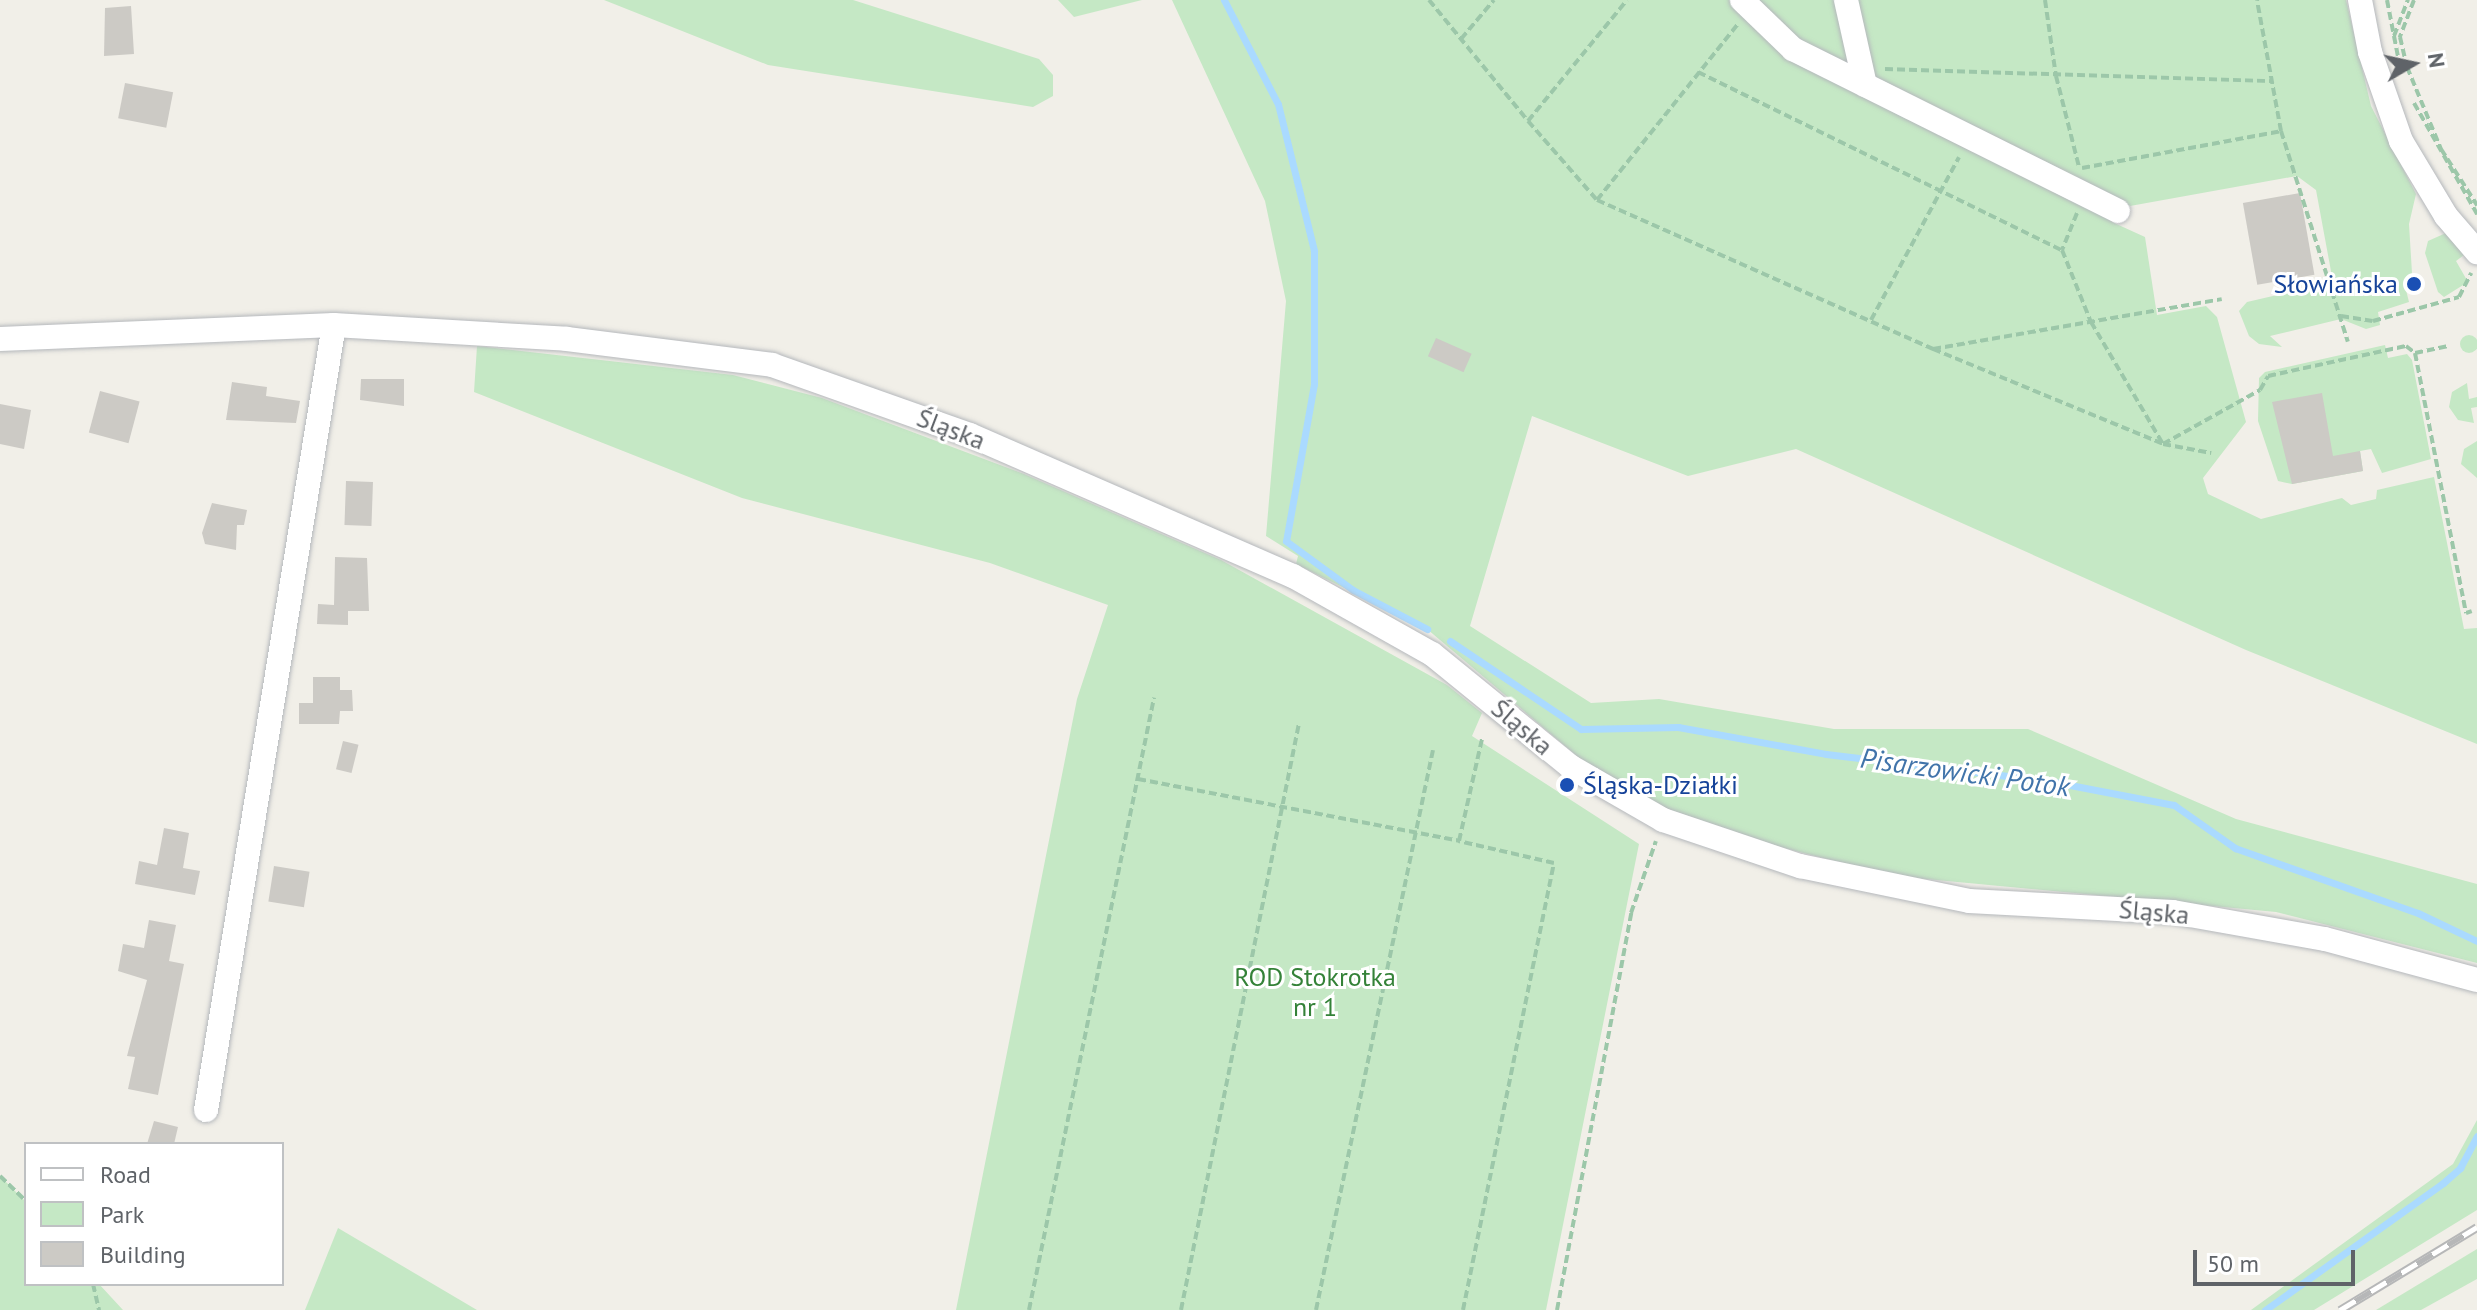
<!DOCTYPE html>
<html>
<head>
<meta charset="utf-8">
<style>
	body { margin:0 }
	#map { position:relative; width:2477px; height:1310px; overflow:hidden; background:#f1efe8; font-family:"PT Sans",sans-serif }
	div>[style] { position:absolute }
	.green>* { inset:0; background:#c5e8c5 }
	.round { border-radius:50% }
	.stream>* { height:7px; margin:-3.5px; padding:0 3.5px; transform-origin:3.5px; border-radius:3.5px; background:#aadaff }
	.building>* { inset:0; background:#cccac5; transform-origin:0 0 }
	.path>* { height:4px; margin-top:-2px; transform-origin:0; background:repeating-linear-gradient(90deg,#9cc7a9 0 8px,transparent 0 12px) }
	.roads { filter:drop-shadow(0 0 2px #b5b8bc) drop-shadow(0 0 2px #b5b8bc) }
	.minor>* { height:24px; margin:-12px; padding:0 12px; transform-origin:12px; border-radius:12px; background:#fff }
	.rail>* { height:9px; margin-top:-4.5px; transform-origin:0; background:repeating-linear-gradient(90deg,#fff 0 18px,#b6b7b8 0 36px); box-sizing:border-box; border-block:2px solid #b6b7b8 }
	.dots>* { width:22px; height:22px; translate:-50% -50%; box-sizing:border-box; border:4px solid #fff; border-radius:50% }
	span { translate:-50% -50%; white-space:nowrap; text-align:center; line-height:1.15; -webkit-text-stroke:6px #fff; paint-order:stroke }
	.transit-label { font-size:26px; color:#164399 }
	.right { translate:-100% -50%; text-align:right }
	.left { translate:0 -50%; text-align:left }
	.street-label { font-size:26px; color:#5f6368 }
	.park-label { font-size:26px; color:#348238 }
	.water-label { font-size:28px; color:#4174aa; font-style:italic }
	.legend { position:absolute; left:24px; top:1142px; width:260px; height:144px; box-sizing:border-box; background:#fff; border:2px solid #bfc1c3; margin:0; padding:10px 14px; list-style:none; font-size:24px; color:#5f6368 }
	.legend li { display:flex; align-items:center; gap:16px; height:40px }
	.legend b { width:40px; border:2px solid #bfc1c3 }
	.north { position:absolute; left:2373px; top:24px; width:80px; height:80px; -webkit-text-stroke:6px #fff; paint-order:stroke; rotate:81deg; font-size:22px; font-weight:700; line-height:32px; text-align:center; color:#5f6368 }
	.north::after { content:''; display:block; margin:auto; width:28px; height:36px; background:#5f6368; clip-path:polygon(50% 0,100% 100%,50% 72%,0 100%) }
	.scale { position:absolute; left:2193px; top:1250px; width:162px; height:36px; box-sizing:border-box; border:4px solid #5f6368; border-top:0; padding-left:10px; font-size:24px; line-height:28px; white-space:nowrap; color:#5f6368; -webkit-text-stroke:6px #fff; paint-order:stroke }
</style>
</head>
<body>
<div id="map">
	<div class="green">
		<i style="clip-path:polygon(604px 0,853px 0,1039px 59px,1053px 75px,1053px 96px,1033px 107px,768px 65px)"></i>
		<i style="clip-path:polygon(1058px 0,1142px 0,1074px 17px)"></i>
		<i style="clip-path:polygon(1172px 0,2346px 0,2371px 106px,2416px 194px,2409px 224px,2412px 273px,2405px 286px,2409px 302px,2378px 312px,2380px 325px,2366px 329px,2341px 319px,2270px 336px,2282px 347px,2259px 344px,2249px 336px,2239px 311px,2247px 302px,2333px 282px,2316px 190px,2297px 176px,2130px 206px,2122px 202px,2112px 222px,2145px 237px,2157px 315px,2206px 306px,2217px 317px,2246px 422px,2203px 478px,2208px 494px,2261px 519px,2342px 498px,2351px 505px,2376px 499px,2377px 490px,2434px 477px,2464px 629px,2477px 628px,2477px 744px,2246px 650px,1796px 449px,1688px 476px,1532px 416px,1470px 626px,1591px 703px,1659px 699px,1834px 729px,2028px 729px,2236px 819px,2477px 884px,2477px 963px,2276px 912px,1894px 876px,1780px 847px,1659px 806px,1597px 773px,1427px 629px,1296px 564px,1298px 556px,1266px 536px,1286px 301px,1265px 201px)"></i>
		<i style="clip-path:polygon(2446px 233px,2464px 255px,2456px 261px,2468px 282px,2444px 297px,2438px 292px,2425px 253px,2428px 241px)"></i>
		<i class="round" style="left:2460px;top:335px;width:18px;height:18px"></i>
		<i style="clip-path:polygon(2385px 345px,2388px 358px,2407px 354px,2412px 360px,2431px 459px,2382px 473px,2371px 449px,2360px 451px,2363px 471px,2292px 484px,2278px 481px,2258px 421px,2259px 378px,2265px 372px)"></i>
		<i style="clip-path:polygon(477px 346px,733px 375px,822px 398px,1024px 474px,1221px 560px,1447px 685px,1482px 713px,1472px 736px,1639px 844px,1546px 1310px,956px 1310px,1077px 699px,1108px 605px,990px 563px,742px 498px,474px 392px)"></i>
		<i style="clip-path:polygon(2467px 383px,2469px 399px,2477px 397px,2477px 407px,2471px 408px,2474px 423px,2458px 420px,2449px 407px,2452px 392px)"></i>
		<i style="clip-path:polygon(2477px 441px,2477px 478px,2461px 464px,2464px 449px)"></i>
		<i style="clip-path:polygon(2477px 1120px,2477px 1210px,2314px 1310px,2251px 1310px,2453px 1164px)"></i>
		<i style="clip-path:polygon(0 1176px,26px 1202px,26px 1284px,99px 1284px,123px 1310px,0 1310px)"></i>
		<i style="clip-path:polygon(338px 1228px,477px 1310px,305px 1310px)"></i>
		<i style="clip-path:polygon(2477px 1249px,2477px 1279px,2421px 1310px,2376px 1310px)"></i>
	</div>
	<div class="stream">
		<i style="left:1224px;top:0;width:117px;rotate:62.6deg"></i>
		<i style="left:1278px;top:104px;width:151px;rotate:76.2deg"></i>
		<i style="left:1314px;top:251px;width:133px;rotate:90deg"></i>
		<i style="left:1314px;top:384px;width:159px;rotate:100.1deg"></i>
		<i style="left:1286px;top:541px;width:83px;rotate:36.2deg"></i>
		<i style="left:1353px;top:590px;width:84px;rotate:27.8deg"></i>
		<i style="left:1450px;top:641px;width:158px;rotate:33.9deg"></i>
		<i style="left:1581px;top:729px;width:97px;rotate:-1.2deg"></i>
		<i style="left:1678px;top:727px;width:150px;rotate:10.3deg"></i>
		<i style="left:1826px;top:754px;width:225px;rotate:6.9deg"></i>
		<i style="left:2049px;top:781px;width:127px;rotate:10.9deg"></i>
		<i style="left:2174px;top:805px;width:75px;rotate:35.2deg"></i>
		<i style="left:2235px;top:848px;width:194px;rotate:19.6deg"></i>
		<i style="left:2418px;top:913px;width:65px;rotate:25.4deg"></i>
		<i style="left:2265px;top:1310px;width:219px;rotate:-35.5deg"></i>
		<i style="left:2443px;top:1183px;width:23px;rotate:-41deg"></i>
		<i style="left:2460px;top:1168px;width:36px;rotate:-62deg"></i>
	</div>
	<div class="building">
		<i style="clip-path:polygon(131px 6px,134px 54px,104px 56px,105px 8px)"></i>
		<i style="left:125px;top:83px;width:49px;height:36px;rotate:11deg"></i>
		<i style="left:2300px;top:193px;width:83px;height:58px;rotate:80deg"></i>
		<i style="left:1436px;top:338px;width:39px;height:20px;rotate:24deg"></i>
		<i style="clip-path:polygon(361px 379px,404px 379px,404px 406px,360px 400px)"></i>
		<i style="clip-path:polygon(232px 382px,267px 387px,266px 396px,300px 401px,296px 423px,226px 420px)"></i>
		<i style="left:100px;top:391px;width:41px;height:43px;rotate:15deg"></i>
		<i style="clip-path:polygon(2322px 393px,2333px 456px,2360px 451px,2363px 471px,2292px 484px,2272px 402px)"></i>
		<i style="clip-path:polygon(0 404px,31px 410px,24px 449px,0 444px)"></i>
		<i style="left:346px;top:481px;width:27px;height:44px;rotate:2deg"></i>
		<i style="clip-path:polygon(212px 503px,247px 510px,244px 525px,237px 525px,236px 550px,205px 544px,202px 533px)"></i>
		<i style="clip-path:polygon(335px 557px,367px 558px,369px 611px,348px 611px,348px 625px,317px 624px,318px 604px,334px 605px)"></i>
		<i style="clip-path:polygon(313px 677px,340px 677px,340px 690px,352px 690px,353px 711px,340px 711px,339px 724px,299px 724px,299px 703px,313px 703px)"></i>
		<i style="left:343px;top:741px;width:16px;height:29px;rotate:14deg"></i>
		<i style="clip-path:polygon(164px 828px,189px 833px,183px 868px,200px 871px,195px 895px,135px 884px,139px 861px,157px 865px)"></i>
		<i style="left:274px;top:866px;width:36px;height:36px;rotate:9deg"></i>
		<i style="clip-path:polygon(149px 920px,176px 925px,169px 961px,184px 964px,158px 1095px,128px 1089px,135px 1057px,127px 1056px,147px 980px,118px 971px,123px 944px,144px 948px)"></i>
		<i style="clip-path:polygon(154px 1121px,178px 1127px,174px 1144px,147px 1144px)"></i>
	</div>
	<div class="path">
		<i style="left:1429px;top:0;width:156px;rotate:50.7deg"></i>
		<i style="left:1528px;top:121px;width:156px;rotate:-50.7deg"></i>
		<i style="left:2045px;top:0;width:77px;rotate:81.8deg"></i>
		<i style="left:2056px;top:76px;width:94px;rotate:75.8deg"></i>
		<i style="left:2387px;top:0;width:37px;rotate:79deg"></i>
		<i style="left:2394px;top:36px;width:39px;rotate:-69deg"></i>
		<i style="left:2414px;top:0;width:40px;rotate:111deg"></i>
		<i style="left:2400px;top:37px;width:31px;rotate:77deg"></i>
		<i style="left:2407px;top:67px;width:89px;rotate:67.5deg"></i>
		<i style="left:2441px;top:149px;width:67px;rotate:57.3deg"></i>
		<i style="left:2394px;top:36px;width:25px;rotate:79deg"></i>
		<i style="left:1461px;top:39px;width:51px;rotate:-49.8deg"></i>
		<i style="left:1885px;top:69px;width:386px;rotate:1.8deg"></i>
		<i style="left:1698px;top:72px;width:405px;rotate:26.1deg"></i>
		<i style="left:2414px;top:103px;width:128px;rotate:60.4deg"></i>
		<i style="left:1528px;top:121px;width:105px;rotate:48.9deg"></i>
		<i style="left:1597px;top:200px;width:368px;rotate:23.9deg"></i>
		<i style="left:1933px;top:349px;width:293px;rotate:-9.8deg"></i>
		<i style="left:2281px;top:131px;width:221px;rotate:72.4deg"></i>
		<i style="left:2082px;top:168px;width:202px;rotate:-10.5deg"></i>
		<i style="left:2281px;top:131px;width:133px;rotate:-100.4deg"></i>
		<i style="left:1597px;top:200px;width:226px;rotate:-51.3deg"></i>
		<i style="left:2077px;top:213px;width:40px;rotate:112deg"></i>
		<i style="left:2062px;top:250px;width:78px;rotate:68.1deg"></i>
		<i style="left:2091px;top:322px;width:142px;rotate:59.5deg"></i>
		<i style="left:2163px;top:444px;width:111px;rotate:-29.1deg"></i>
		<i style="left:2260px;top:390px;width:16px;rotate:-60deg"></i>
		<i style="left:2268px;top:376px;width:141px;rotate:-12.3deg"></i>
		<i style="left:2406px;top:346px;width:11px;rotate:38deg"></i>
		<i style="left:2415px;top:353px;width:265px;rotate:78.9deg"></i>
		<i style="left:2466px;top:613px;width:6px;rotate:-18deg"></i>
		<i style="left:2341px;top:316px;width:32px;rotate:9deg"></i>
		<i style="left:2373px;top:321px;width:89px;rotate:-15.6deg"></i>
		<i style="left:2459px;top:297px;width:27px;rotate:-63deg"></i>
		<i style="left:1871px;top:320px;width:185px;rotate:-61.6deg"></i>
		<i style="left:1933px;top:349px;width:249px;rotate:22.4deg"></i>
		<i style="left:2163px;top:444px;width:49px;rotate:10.6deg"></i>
		<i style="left:2415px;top:353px;width:34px;rotate:-12deg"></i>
		<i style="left:1138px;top:779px;width:327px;rotate:10.9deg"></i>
		<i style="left:0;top:1176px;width:36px;rotate:44deg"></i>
		<i style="left:93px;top:1284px;width:27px;rotate:77deg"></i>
		<i style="left:1029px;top:1310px;width:625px;rotate:-78.46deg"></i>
		<i style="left:1181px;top:1310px;width:599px;rotate:-78.63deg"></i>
		<i style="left:1316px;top:1310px;width:572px;rotate:-78.2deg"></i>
		<i style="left:1463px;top:1310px;width:456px;rotate:-78.5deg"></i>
		<i style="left:1554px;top:863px;width:98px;rotate:-167deg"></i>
		<i style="left:1459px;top:841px;width:105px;rotate:-77.3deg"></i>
		<i style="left:1557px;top:1310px;width:404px;rotate:-79.4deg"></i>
		<i style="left:1631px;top:913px;width:76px;rotate:-70.9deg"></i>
	</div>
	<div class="roads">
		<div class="minor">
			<i style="left:1742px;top:0;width:71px;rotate:43.9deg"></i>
			<i style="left:1793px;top:49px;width:363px;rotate:26.5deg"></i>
			<i style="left:1846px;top:0;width:87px;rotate:77.4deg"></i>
			<i style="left:2360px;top:0;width:53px;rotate:79.1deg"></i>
			<i style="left:2370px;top:52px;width:94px;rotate:70.8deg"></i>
			<i style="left:2401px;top:141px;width:87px;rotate:59deg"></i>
			<i style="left:2446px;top:216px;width:48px;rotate:49.3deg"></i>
			<i style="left:0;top:339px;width:334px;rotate:-2.4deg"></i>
			<i style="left:334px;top:325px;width:233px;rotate:3.4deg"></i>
			<i style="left:567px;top:339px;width:207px;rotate:7.2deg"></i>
			<i style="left:772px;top:365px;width:210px;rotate:19.5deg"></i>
			<i style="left:970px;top:435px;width:352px;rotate:23.6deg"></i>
			<i style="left:1293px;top:576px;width:159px;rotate:29.3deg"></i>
			<i style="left:1432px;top:654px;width:179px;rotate:39.1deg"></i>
			<i style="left:1571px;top:767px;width:106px;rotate:29.9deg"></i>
			<i style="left:1663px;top:820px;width:145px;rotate:18.6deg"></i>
			<i style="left:1800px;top:866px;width:173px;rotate:11.7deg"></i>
			<i style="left:1969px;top:901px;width:204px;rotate:3.1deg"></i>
			<i style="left:2173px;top:912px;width:154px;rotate:10.1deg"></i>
			<i style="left:2325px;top:939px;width:157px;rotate:15.1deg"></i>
			<i style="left:206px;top:1110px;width:795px;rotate:-80.74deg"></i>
		</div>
	</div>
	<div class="rail">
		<i style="left:2340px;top:1310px;width:160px;rotate:-31.2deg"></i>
	</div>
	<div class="dots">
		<i style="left:2414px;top:284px;background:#1a4fb4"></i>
		<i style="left:1567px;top:785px;background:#1a4fb4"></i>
	</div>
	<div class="transit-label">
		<span class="right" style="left:2398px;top:284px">Słowiańska</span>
		<span class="left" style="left:1583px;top:785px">Śląska-Działki</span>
	</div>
	<div class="street-label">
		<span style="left:951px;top:429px;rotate:21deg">Śląska</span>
		<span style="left:1522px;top:727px;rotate:40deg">Śląska</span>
		<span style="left:2154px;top:912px;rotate:5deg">Śląska</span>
	</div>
	<div class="park-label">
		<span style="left:1315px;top:992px">ROD Stokrotka<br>nr 1</span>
	</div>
	<div class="water-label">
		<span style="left:1965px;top:772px;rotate:8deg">Pisarzowicki Potok</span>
	</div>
	<ul class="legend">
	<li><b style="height:10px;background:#fff"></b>Road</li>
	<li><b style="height:22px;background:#c5e8c5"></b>Park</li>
	<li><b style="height:22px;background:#cccac5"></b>Building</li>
	</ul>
	<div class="north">N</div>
	<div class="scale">50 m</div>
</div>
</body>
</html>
